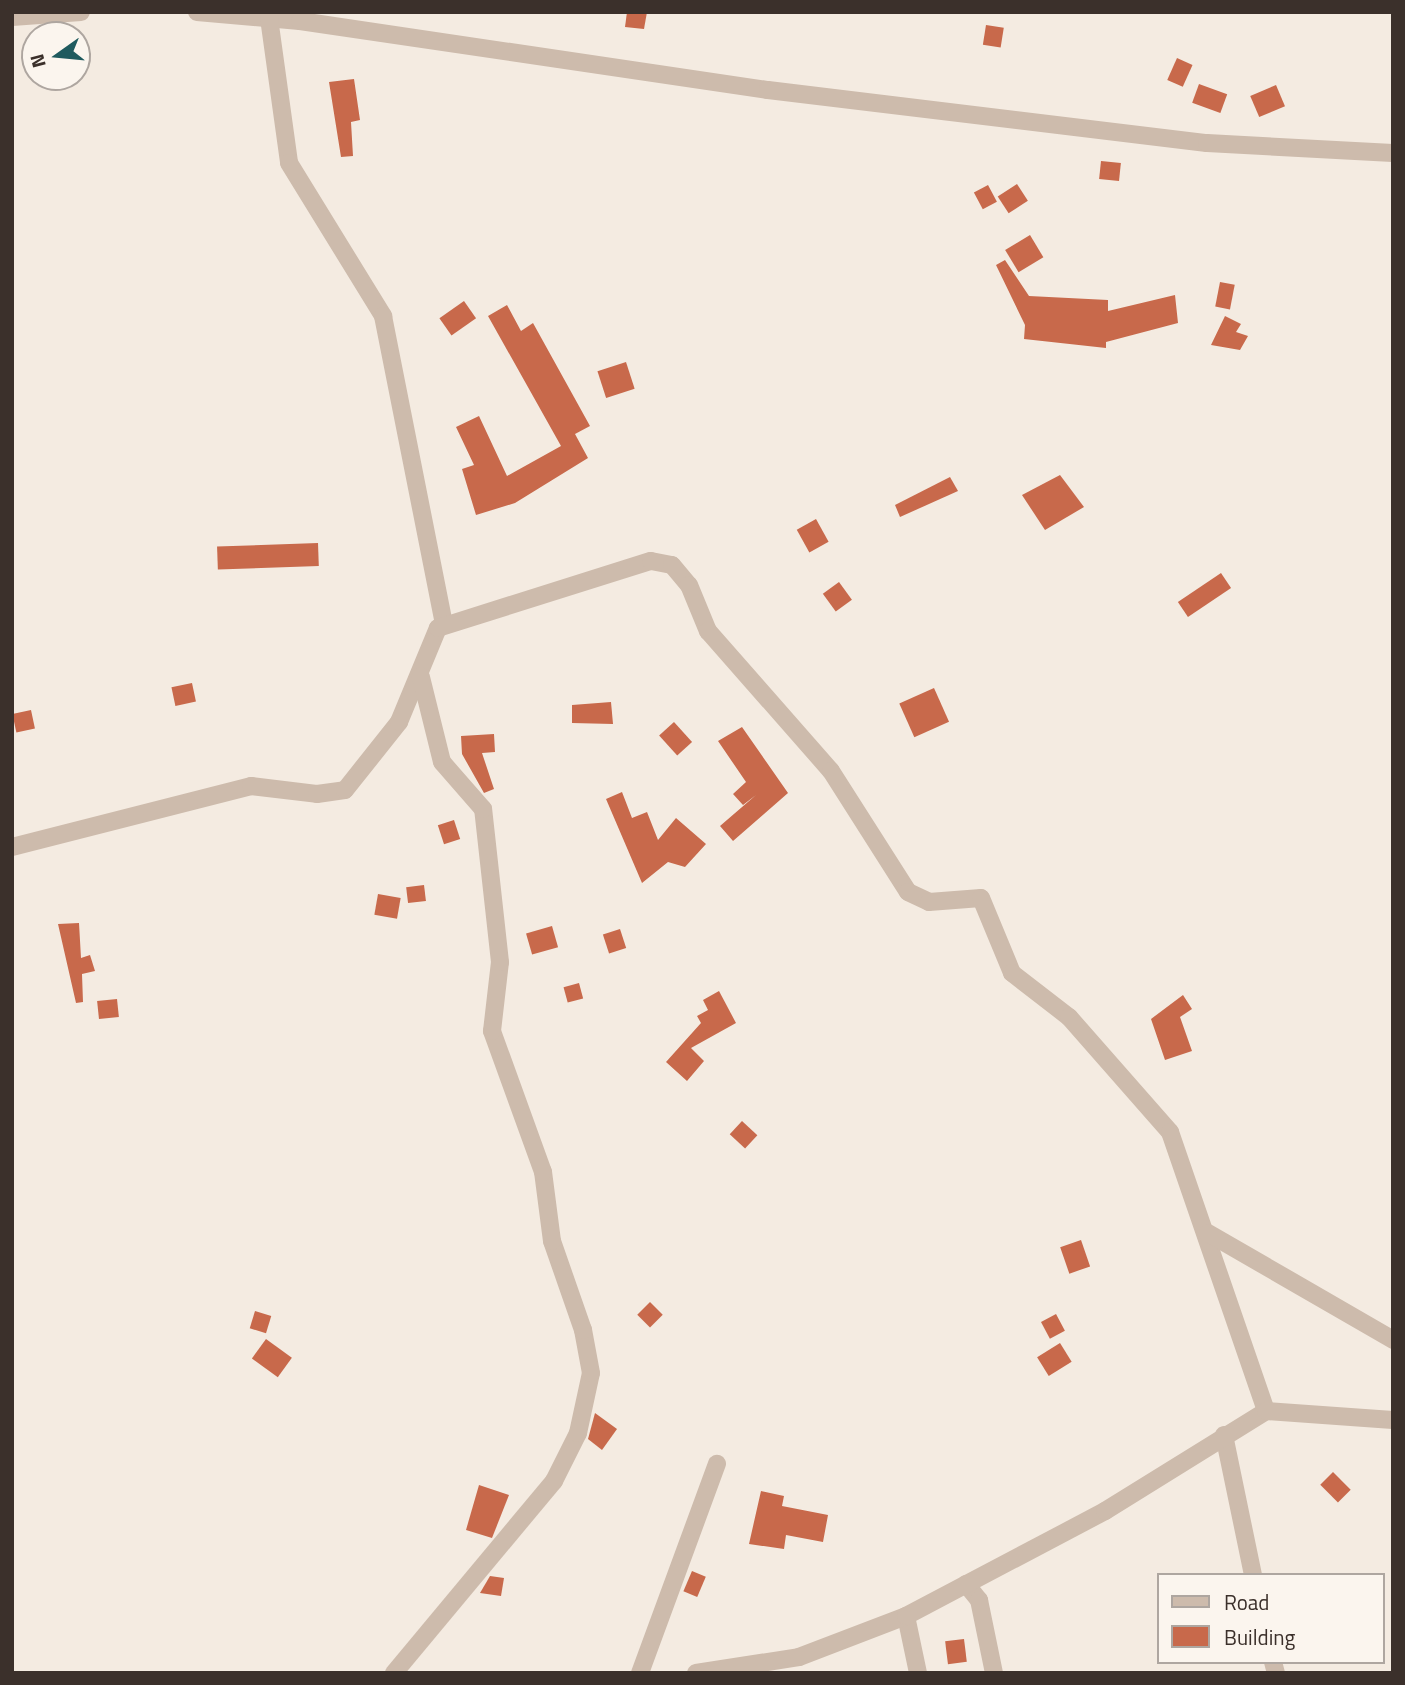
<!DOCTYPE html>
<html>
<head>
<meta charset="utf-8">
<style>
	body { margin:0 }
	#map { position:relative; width:1405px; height:1685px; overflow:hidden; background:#f4ebe1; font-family:"Titillium Web",sans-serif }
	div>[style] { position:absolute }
	.building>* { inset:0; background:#c8694b; transform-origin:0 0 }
	.minor>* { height:18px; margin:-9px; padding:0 9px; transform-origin:9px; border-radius:9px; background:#cdbbac }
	span { translate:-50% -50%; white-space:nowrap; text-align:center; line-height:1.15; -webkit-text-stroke:5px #fbf5ee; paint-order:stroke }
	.frame { position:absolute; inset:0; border:14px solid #3b302b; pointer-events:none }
	.legend { position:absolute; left:1157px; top:1573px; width:228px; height:91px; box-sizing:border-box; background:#fbf5ee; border:2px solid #aea6a0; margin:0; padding:9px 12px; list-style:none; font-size:21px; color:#3b302b }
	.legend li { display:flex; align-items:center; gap:14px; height:35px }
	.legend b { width:35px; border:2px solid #aea6a0 }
	.north { position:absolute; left:21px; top:21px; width:70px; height:70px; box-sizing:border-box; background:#fbf5ee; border:2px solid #aea6a0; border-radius:50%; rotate:255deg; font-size:19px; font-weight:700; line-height:28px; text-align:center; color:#3b302b }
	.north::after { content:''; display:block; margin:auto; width:24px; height:32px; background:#1f5a5e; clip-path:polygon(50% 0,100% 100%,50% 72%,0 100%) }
</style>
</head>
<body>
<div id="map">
	<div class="building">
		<i style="clip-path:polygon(627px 12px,647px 12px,644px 29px,625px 27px)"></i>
		<i style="left:986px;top:25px;width:18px;height:20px;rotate:9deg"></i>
		<i style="left:1177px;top:58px;width:17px;height:24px;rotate:24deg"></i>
		<i style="clip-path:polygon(354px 79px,360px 120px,351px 122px,353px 156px,341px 157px,329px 82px)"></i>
		<i style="left:1199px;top:84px;width:30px;height:20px;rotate:20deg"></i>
		<i style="left:1276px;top:85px;width:23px;height:28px;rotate:67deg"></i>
		<i style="left:1101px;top:161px;width:20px;height:18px;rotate:6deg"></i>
		<i style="left:1017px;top:184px;width:20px;height:23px;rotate:57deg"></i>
		<i style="left:988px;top:185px;width:19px;height:16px;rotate:62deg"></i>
		<i style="left:1030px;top:235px;width:26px;height:29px;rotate:59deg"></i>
		<i style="clip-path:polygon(1005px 260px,1029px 296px,1108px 300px,1108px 311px,1175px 295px,1178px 323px,1106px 342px,1106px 348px,1024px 339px,1025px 325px,996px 265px)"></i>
		<i style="left:1220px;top:282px;width:15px;height:25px;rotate:11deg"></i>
		<i style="left:464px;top:301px;width:21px;height:30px;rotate:55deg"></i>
		<i style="clip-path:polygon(507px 305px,521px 331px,533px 323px,590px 426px,575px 434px,588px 458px,515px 503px,476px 515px,462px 469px,474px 465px,456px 427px,479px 416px,507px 476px,561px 446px,488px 316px)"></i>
		<i style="clip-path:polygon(1225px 316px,1241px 324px,1236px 332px,1248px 336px,1240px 350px,1211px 345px)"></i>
		<i style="left:626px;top:362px;width:28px;height:30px;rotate:72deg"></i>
		<i style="clip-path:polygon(1060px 475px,1084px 507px,1045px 530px,1022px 495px)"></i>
		<i style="clip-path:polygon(950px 477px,958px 491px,900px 517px,895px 505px)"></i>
		<i style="left:816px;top:519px;width:26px;height:22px;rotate:61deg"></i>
		<i style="left:318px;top:543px;width:23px;height:101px;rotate:88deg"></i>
		<i style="left:1221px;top:573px;width:18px;height:52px;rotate:56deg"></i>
		<i style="left:839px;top:582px;width:22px;height:20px;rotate:54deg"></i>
		<i style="left:192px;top:683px;width:19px;height:21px;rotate:78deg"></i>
		<i style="left:934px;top:688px;width:37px;height:38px;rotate:66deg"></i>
		<i style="clip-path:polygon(611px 702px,613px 724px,572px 723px,572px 705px)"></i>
		<i style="left:31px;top:710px;width:19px;height:19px;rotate:78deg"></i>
		<i style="left:674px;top:722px;width:27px;height:20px;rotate:48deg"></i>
		<i style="clip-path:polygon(742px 727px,788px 793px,733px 841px,720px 826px,756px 795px,743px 805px,733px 794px,746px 782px,718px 741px)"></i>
		<i style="clip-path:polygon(494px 734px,495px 752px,482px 753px,494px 789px,484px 793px,462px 754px,461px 736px)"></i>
		<i style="clip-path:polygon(622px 792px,632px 818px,647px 812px,658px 840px,676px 818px,706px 844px,685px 867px,668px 862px,642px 883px,606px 799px)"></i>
		<i style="left:454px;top:820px;width:20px;height:17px;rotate:72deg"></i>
		<i style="left:424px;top:885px;width:16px;height:18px;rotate:83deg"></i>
		<i style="left:378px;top:894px;width:23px;height:21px;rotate:10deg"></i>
		<i style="clip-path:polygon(79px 923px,81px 958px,90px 955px,95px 971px,82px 974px,83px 1002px,76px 1003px,58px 924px)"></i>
		<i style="left:552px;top:926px;width:22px;height:27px;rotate:74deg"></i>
		<i style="left:620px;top:929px;width:20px;height:18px;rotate:72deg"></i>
		<i style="left:579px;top:983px;width:16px;height:16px;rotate:75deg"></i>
		<i style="clip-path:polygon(719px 991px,736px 1023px,691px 1048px,704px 1061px,687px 1081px,666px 1062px,701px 1023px,697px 1016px,708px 1010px,703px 1000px)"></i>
		<i style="clip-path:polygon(1183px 995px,1192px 1009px,1180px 1017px,1192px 1051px,1165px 1060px,1151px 1019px)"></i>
		<i style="left:117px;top:999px;width:18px;height:20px;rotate:84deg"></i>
		<i style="left:742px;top:1121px;width:21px;height:18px;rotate:43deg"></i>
		<i style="left:1081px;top:1240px;width:28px;height:22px;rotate:71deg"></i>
		<i style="left:650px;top:1302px;width:18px;height:18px;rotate:45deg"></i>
		<i style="left:255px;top:1311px;width:17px;height:18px;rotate:17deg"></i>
		<i style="left:1056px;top:1314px;width:19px;height:17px;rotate:62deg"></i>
		<i style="left:266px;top:1339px;width:32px;height:24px;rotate:36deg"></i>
		<i style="left:1060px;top:1343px;width:22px;height:27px;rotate:58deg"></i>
		<i style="clip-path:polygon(595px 1413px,617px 1429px,602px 1450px,588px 1439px)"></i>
		<i style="left:1333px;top:1472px;width:25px;height:18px;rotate:45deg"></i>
		<i style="clip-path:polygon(479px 1485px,509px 1495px,492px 1538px,466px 1530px)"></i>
		<i style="clip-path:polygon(761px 1491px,784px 1496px,782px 1506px,828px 1515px,823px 1542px,786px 1535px,784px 1549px,749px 1544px)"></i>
		<i style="left:692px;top:1571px;width:15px;height:22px;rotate:23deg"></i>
		<i style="clip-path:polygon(490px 1576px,504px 1578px,501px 1596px,480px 1593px)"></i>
		<i style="left:964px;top:1639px;width:23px;height:19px;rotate:83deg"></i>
	</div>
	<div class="minor">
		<i style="left:197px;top:12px;width:103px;rotate:5deg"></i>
		<i style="left:300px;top:21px;width:473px;rotate:8.4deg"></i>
		<i style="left:768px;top:90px;width:442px;rotate:6.9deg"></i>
		<i style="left:1207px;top:143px;width:186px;rotate:3.1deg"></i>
		<i style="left:12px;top:17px;width:69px;rotate:-4.1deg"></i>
		<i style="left:269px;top:18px;width:146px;rotate:82.1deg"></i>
		<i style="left:289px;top:163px;width:180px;rotate:58.4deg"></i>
		<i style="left:383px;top:316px;width:315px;rotate:78.8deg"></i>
		<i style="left:12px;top:847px;width:247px;rotate:-14.3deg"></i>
		<i style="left:251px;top:786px;width:66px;rotate:6.9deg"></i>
		<i style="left:317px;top:794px;width:28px;rotate:-8deg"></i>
		<i style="left:345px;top:790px;width:87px;rotate:-51.5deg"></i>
		<i style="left:399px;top:722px;width:102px;rotate:-67.5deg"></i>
		<i style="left:438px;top:628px;width:223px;rotate:-17.5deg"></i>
		<i style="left:651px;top:561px;width:21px;rotate:11deg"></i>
		<i style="left:672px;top:565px;width:26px;rotate:50deg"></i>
		<i style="left:689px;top:585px;width:50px;rotate:67.6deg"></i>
		<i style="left:708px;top:631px;width:186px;rotate:48.7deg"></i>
		<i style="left:831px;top:771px;width:143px;rotate:57.5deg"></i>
		<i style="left:908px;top:892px;width:23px;rotate:25deg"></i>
		<i style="left:929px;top:902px;width:52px;rotate:-4.4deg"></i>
		<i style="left:981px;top:898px;width:81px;rotate:67.5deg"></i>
		<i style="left:1012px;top:973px;width:72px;rotate:37.7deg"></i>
		<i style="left:1069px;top:1017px;width:153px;rotate:48.7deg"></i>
		<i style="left:1170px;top:1132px;width:295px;rotate:71deg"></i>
		<i style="left:1208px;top:1233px;width:214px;rotate:30deg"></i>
		<i style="left:1224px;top:1435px;width:143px;rotate:78.3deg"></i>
		<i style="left:966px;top:1584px;width:21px;rotate:51deg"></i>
		<i style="left:979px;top:1600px;width:75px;rotate:78.4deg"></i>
		<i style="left:906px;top:1616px;width:58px;rotate:78.1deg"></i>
		<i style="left:1273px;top:1662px;width:11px;rotate:75deg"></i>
		<i style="left:394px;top:1673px;width:250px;rotate:-50.2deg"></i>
		<i style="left:554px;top:1481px;width:54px;rotate:-63.4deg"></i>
		<i style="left:578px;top:1433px;width:61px;rotate:-77.8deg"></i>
		<i style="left:591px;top:1373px;width:44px;rotate:-100.5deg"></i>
		<i style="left:583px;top:1330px;width:94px;rotate:-109.2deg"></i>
		<i style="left:552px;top:1241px;width:70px;rotate:-97.4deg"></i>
		<i style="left:543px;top:1172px;width:150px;rotate:-109.9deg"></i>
		<i style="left:492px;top:1031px;width:69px;rotate:-83.4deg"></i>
		<i style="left:500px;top:962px;width:154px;rotate:-96.3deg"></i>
		<i style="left:483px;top:809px;width:62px;rotate:-131.1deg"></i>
		<i style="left:442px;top:762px;width:88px;rotate:-103.9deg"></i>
		<i style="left:640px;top:1673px;width:223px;rotate:-69.8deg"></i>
		<i style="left:696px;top:1673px;width:104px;rotate:-8.8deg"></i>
		<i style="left:799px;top:1657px;width:115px;rotate:-21deg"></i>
		<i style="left:906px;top:1616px;width:225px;rotate:-27.8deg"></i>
		<i style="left:1105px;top:1511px;width:190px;rotate:-31.8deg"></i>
		<i style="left:1266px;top:1411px;width:127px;rotate:4.1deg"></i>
	</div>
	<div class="frame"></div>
	<ul class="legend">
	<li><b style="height:9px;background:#cdbbac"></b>Road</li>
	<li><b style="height:19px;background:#c8694b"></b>Building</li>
	</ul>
	<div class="north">N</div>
</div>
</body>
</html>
